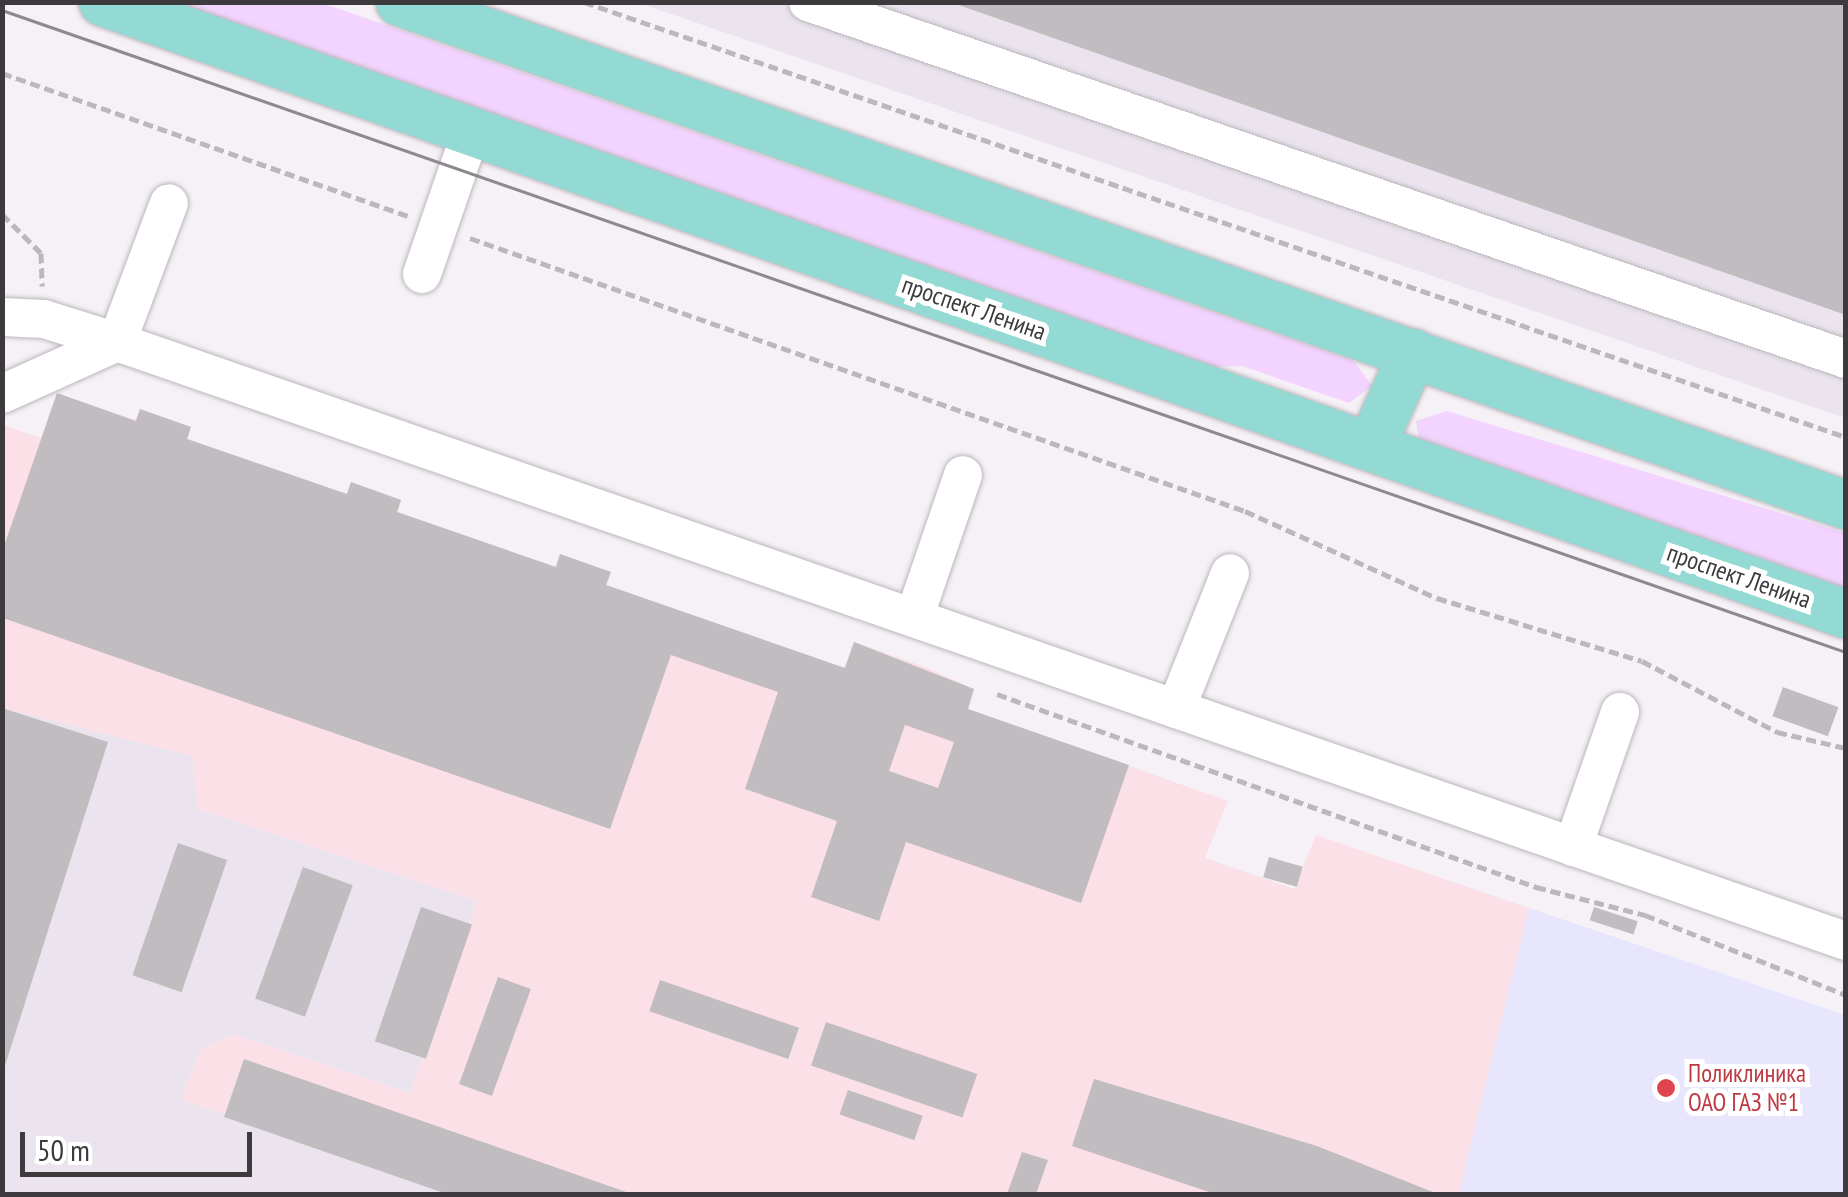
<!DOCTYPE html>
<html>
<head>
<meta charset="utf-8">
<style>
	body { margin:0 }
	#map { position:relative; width:1848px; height:1197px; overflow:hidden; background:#f5f1f6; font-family:"PT Sans Narrow",sans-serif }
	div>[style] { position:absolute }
	.commercial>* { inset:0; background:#fbe1e7 }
	.built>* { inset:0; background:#ebe4ef }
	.medical>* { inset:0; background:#e8e6fc }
	.green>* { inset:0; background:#f3d3ff }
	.building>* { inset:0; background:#c1bcbf; transform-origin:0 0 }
	.path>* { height:5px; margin-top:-2.5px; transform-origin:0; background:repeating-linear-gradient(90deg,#bbb8bc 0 10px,transparent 0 15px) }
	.roads { filter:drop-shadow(0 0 2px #bbb7bc) drop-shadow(0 0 2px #bbb7bc) }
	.minor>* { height:38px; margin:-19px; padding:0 19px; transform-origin:19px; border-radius:19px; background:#fff }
	.major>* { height:48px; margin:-24px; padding:0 24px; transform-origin:24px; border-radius:24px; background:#93dad4 }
	.tram>* { height:2.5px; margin:-1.25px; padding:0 1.25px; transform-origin:1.25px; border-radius:1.25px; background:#8d8a8d }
	.dots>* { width:28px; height:28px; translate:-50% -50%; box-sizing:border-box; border:5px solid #fff; border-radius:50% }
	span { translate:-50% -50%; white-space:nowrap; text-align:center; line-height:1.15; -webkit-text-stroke:10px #fff; paint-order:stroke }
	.street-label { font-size:25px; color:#3c3a3c }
	.health-label { font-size:25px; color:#be3a42 }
	.left { translate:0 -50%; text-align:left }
	.frame { position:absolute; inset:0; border:5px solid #3c3a3c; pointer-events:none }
	.scale { position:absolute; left:20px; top:1132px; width:232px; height:45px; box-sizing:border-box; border:5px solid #3c3a3c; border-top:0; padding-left:12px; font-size:30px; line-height:35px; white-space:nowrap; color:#3c3a3c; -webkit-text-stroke:8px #fff; paint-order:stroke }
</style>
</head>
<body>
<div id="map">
	<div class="commercial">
		<i style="clip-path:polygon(57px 393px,135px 420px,140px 409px,191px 427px,188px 439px,346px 494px,351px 482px,401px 500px,398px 512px,555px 567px,560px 554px,611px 572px,607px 585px,844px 668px,854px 642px,925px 667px,974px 689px,968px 709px,1228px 801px,1205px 858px,1294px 889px,1316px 835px,1529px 908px,1459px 1194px,447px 1194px,180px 1099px,201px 1050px,233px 1034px,410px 1093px,477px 901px,198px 809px,108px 742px,3px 708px,3px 425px,41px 438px)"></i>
	</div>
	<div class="built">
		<i style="clip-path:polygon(639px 3px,1845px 3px,1845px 418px)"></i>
		<i style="clip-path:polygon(2px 708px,192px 756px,198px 809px,477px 901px,410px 1093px,233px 1034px,201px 1050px,180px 1099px,447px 1194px,3px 1194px)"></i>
	</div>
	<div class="medical">
		<i style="clip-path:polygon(1529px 908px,1845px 1015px,1845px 1194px,1459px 1194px)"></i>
	</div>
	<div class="green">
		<i style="clip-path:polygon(160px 3px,322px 3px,1354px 361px,1372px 386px,1349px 403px,1242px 366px,1205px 367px)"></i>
		<i style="clip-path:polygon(1447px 411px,1845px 533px,1845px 594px,1419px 443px,1416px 421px)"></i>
	</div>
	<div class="building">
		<i style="clip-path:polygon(1846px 2px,1846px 315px,953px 3px,953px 2px)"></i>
		<i style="clip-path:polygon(evenodd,57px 393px,136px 421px,140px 409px,191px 427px,187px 439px,347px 494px,351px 482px,401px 500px,397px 512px,556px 567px,560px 554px,611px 572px,606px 585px,845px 668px,854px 642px,974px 689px,968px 709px,1129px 765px,1081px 903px,906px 842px,879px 921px,811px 897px,837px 821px,745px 789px,778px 692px,671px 655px,610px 829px,3px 618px,3px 549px,57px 393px,905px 725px,954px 742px,938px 788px,889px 771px,905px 725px)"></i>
		<i style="left:1783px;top:687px;width:59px;height:31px;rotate:20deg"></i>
		<i style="clip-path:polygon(2px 708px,108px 742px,3px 1072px,2px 1072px)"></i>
		<i style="left:178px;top:843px;width:52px;height:140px;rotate:19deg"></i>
		<i style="left:1269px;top:857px;width:35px;height:21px;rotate:16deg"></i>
		<i style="left:303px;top:867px;width:53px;height:140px;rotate:20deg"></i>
		<i style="left:421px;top:907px;width:54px;height:142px;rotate:19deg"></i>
		<i style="left:1594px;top:907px;width:46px;height:14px;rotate:18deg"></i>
		<i style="left:498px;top:977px;width:35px;height:114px;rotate:20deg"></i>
		<i style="left:660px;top:980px;width:147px;height:33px;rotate:19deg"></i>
		<i style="left:826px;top:1022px;width:160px;height:46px;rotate:19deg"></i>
		<i style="clip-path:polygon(244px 1059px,632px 1194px,447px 1194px,224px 1117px)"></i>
		<i style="clip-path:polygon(1094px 1079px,1317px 1146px,1438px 1194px,1215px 1194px,1072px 1146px)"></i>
		<i style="left:848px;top:1090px;width:79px;height:26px;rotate:19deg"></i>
		<i style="clip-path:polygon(1022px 1152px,1048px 1160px,1036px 1194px,1007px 1194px)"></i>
	</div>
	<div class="path">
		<i style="left:584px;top:2px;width:1335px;rotate:19.02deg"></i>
		<i style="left:2px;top:73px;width:430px;rotate:19.4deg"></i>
		<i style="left:2px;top:214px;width:55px;rotate:45deg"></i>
		<i style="left:41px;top:253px;width:33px;rotate:88deg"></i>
		<i style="left:470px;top:238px;width:822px;rotate:19.41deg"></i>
		<i style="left:1245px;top:511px;width:211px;rotate:24.4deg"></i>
		<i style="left:1437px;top:598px;width:214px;rotate:17.1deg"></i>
		<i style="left:1642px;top:661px;width:153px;rotate:27.7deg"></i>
		<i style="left:1777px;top:732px;width:71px;rotate:13.1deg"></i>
		<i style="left:997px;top:694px;width:573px;rotate:19.7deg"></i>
		<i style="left:1536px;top:887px;width:113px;rotate:14.4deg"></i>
		<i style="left:1645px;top:915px;width:216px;rotate:21.7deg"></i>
	</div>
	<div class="roads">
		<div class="minor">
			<i style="left:808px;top:2px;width:1098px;rotate:18.98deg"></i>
			<i style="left:422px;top:274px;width:150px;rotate:-71deg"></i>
			<i style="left:2px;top:317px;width:42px;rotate:2.7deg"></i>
			<i style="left:44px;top:319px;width:77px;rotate:17.5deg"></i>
			<i style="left:117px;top:342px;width:1830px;rotate:19.11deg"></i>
			<i style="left:2px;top:394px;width:126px;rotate:-24.3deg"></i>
			<i style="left:117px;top:342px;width:148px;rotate:-69.5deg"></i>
			<i style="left:914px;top:618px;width:151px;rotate:-71.1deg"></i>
			<i style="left:1176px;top:709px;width:146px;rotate:-68.3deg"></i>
			<i style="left:1573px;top:847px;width:143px;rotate:-70.8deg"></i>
		</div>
		<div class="major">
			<i style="left:103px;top:2px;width:1847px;rotate:19.35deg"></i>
			<i style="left:400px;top:2px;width:1531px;rotate:19.18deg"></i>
			<i style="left:1371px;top:447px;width:103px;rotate:-65.9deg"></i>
		</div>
	</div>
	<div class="tram">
		<i style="left:2px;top:10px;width:1953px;rotate:19.2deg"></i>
	</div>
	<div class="dots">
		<i style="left:1666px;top:1088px;background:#e0444e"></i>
	</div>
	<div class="street-label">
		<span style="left:974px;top:308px;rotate:19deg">проспект Ленина</span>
		<span style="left:1739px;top:576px;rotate:19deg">проспект Ленина</span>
	</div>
	<div class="health-label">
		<span class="left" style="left:1688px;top:1088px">Поликлиника<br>ОАО ГАЗ №1</span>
	</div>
	<div class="frame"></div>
	<div class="scale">50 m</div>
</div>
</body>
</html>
